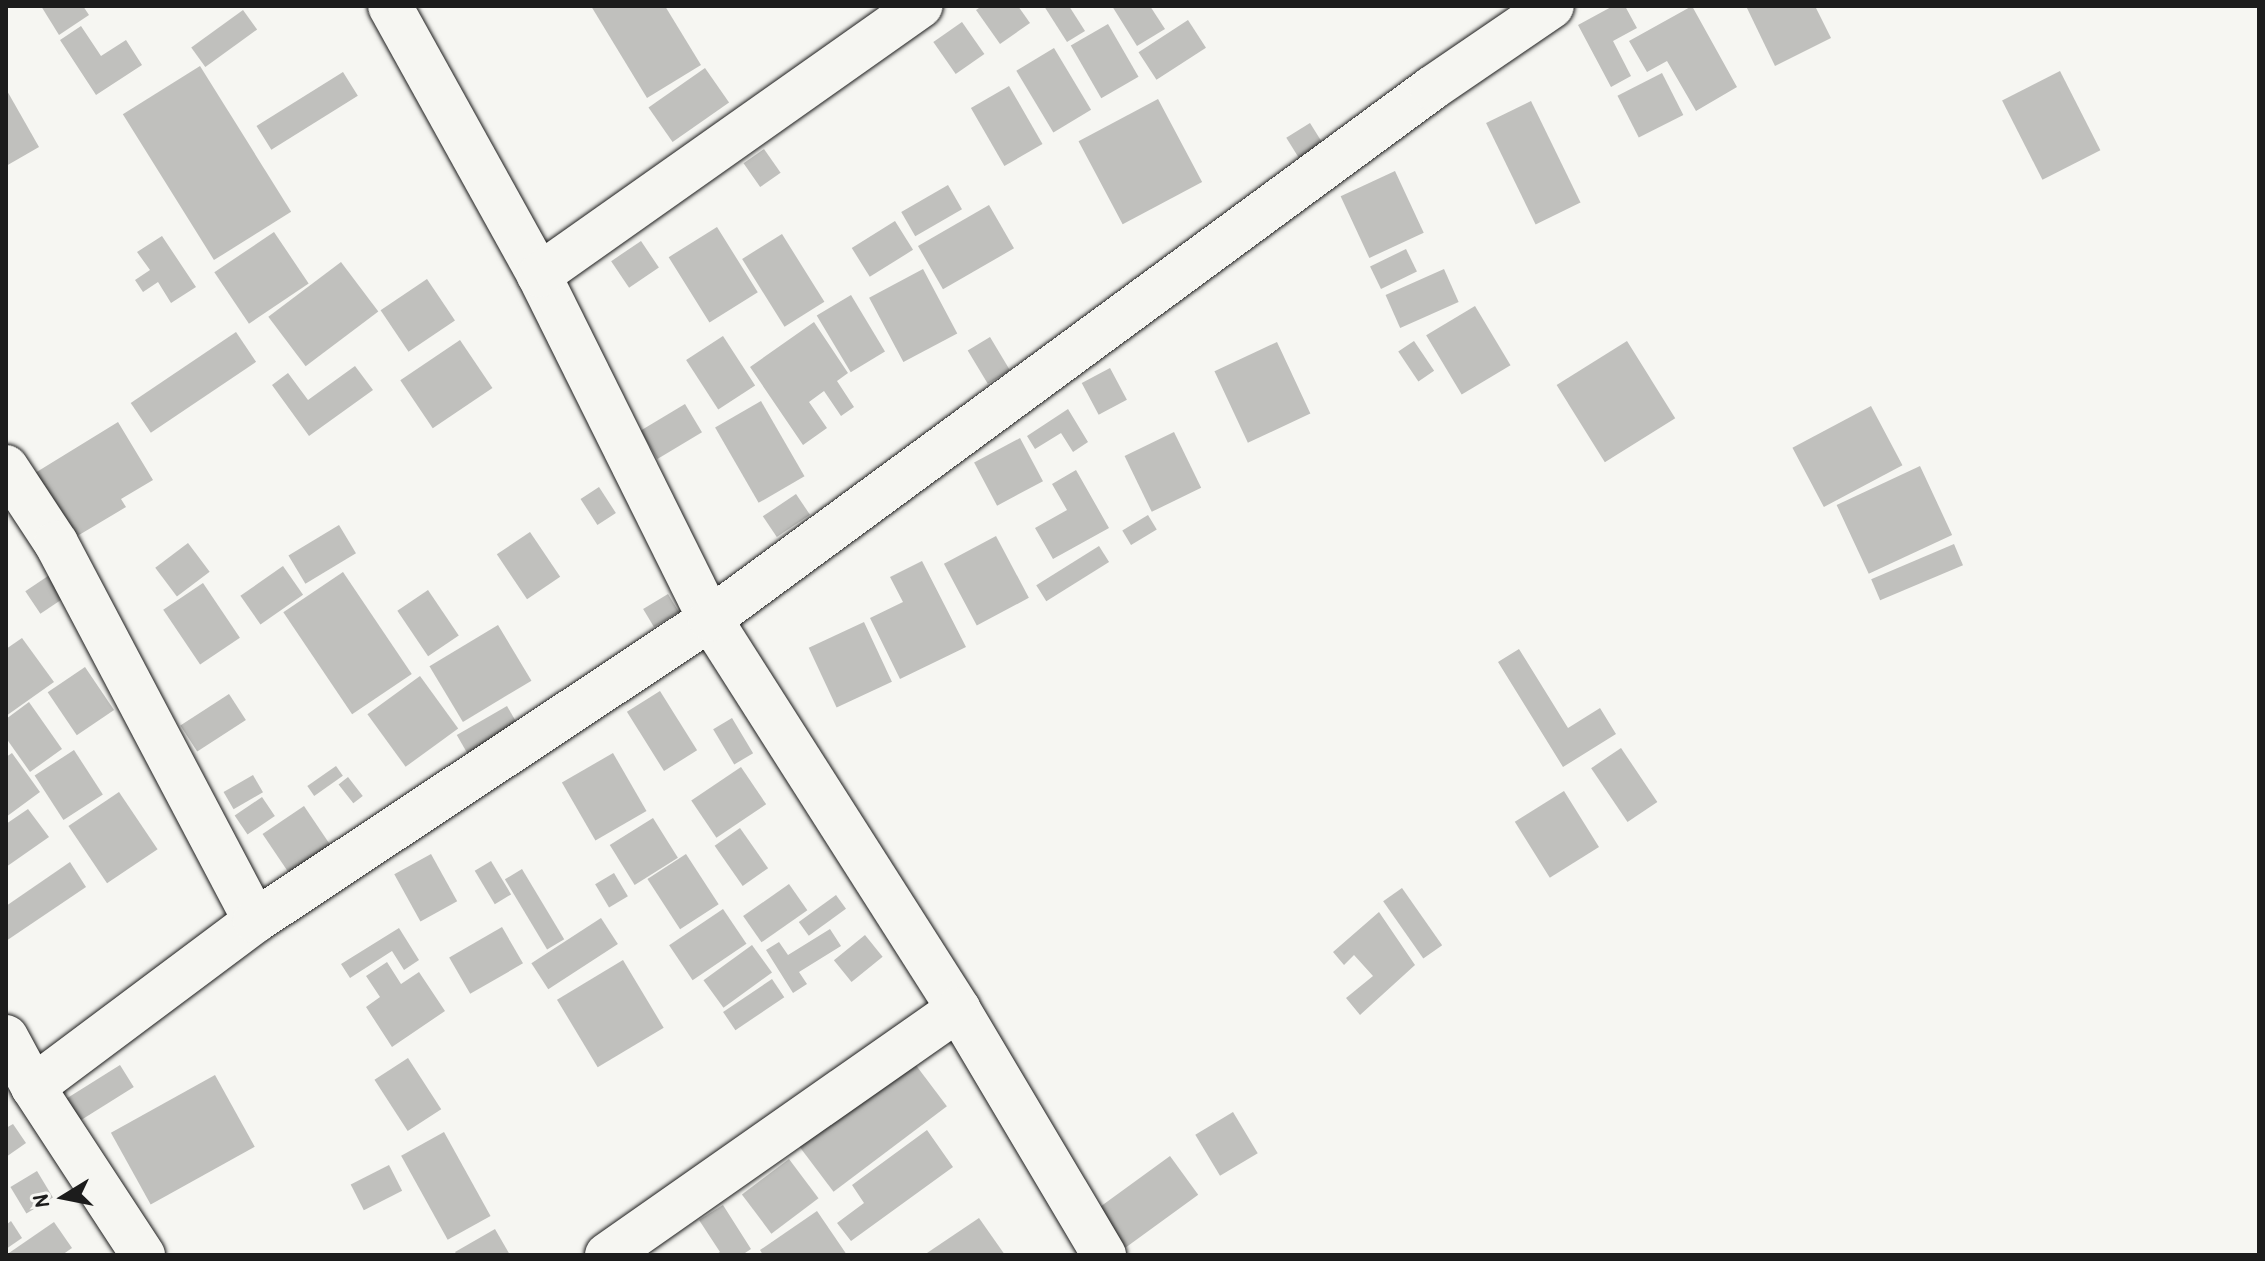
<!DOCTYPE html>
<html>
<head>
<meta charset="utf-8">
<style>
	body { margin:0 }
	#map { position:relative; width:2265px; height:1261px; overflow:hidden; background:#f6f6f2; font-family:"Patrick Hand",sans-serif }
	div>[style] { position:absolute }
	.building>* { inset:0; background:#c0c0bd; transform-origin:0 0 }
	.roads { filter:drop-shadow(0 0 2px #1c1c1c) drop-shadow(0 0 2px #1c1c1c) }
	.minor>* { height:44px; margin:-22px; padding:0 22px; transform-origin:22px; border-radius:22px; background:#f6f6f2 }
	span { translate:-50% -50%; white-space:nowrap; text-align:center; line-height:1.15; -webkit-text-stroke:8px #f6f6f2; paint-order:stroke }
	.frame { position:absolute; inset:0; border:8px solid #1c1c1c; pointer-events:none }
	.north { position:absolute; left:24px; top:1157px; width:80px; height:80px; -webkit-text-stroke:6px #f6f6f2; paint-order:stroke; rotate:260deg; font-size:22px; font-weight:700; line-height:32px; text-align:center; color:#1c1c1c }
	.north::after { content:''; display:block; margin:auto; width:28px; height:36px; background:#1c1c1c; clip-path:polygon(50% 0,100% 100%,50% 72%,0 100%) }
</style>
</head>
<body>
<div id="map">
	<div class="building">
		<i style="clip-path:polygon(41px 6px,83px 6px,89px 15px,59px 35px)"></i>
		<i style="clip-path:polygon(591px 6px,665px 6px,701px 65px,647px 98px)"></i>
		<i style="clip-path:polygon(982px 6px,1018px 6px,1030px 23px,1000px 44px,976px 10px)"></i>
		<i style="clip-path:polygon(1044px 6px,1069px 6px,1085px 31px,1067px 42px)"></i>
		<i style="clip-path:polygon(1112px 6px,1150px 6px,1165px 29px,1137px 46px)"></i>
		<i style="clip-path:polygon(1613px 6px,1625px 6px,1637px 28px,1613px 41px,1631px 76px,1611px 87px,1578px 25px)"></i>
		<i style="clip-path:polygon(1692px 6px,1737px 87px,1696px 111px,1667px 61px,1647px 72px,1629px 41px)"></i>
		<i style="clip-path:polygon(1746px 6px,1815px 6px,1831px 38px,1775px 66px)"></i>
		<i style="left:243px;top:10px;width:24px;height:64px;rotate:54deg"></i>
		<i style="left:1188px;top:20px;width:33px;height:59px;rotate:57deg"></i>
		<i style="left:962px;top:22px;width:39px;height:35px;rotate:55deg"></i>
		<i style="left:1108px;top:24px;width:61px;height:43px;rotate:60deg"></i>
		<i style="clip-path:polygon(81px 26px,101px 56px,126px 40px,142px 65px,96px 95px,60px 40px)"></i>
		<i style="left:1054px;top:48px;width:72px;height:44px;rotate:59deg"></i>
		<i style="left:200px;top:66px;width:172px;height:91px;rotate:58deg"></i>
		<i style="left:705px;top:68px;width:42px;height:69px;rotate:55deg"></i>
		<i style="left:2060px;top:71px;width:89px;height:65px;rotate:63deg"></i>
		<i style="left:343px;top:72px;width:28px;height:102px;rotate:58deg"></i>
		<i style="left:1662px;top:73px;width:47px;height:50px;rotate:63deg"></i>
		<i style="left:1009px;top:86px;width:67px;height:44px;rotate:60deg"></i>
		<i style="clip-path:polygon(6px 89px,39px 147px,6px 166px)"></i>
		<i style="left:1158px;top:99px;width:94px;height:90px;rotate:62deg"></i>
		<i style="left:1531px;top:101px;width:113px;height:50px;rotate:64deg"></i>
		<i style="left:1310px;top:123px;width:36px;height:28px;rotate:58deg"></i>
		<i style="left:764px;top:149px;width:29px;height:25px;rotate:55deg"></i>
		<i style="left:1395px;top:171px;width:68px;height:60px;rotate:65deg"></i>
		<i style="left:948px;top:185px;width:28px;height:54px;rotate:60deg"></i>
		<i style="left:989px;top:205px;width:50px;height:82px;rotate:60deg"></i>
		<i style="left:895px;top:221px;width:34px;height:51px;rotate:58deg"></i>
		<i style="left:717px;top:227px;width:77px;height:57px;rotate:58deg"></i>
		<i style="left:274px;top:232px;width:62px;height:72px;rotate:56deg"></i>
		<i style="left:782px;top:234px;width:80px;height:47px;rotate:58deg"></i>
		<i style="clip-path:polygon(162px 236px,196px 287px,171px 303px,158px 282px,143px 292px,135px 280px,150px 270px,137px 252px)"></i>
		<i style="left:641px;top:241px;width:32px;height:36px;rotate:56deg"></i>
		<i style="left:1406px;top:249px;width:25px;height:40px;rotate:64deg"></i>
		<i style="left:341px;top:262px;width:62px;height:91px;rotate:53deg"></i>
		<i style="left:923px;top:269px;width:73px;height:61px;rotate:62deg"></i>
		<i style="left:1444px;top:269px;width:36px;height:64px;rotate:66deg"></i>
		<i style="left:427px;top:279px;width:50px;height:56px;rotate:56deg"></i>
		<i style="left:851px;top:295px;width:66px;height:40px;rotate:59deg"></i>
		<i style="left:1475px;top:306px;width:69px;height:57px;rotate:59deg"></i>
		<i style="clip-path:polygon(814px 322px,848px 373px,837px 381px,854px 407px,841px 416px,824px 391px,809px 402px,827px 428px,803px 445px,750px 367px)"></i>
		<i style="left:236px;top:332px;width:36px;height:127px;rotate:56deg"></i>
		<i style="left:723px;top:336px;width:59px;height:44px;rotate:57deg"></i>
		<i style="left:990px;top:337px;width:39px;height:26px;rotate:59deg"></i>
		<i style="left:460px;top:340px;width:58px;height:72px;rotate:56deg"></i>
		<i style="left:1414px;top:341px;width:36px;height:19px;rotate:56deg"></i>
		<i style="left:1627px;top:341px;width:91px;height:83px;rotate:58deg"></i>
		<i style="left:1277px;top:342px;width:79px;height:69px;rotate:65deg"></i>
		<i style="clip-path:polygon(355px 366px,373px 390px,309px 436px,272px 385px,288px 373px,308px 400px)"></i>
		<i style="left:1110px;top:368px;width:36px;height:32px;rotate:62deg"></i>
		<i style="left:761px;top:401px;width:87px;height:53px;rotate:60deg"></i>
		<i style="left:685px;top:404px;width:33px;height:52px;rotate:59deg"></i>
		<i style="left:1871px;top:406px;width:67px;height:89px;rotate:62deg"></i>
		<i style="clip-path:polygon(1068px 409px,1088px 442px,1073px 452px,1061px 433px,1035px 449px,1027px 436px)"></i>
		<i style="clip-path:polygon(118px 422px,153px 480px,121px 499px,126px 507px,74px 538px,35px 473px)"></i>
		<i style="left:1174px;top:432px;width:62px;height:55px;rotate:64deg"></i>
		<i style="left:1020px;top:438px;width:49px;height:52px;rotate:62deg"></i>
		<i style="left:1920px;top:466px;width:76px;height:92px;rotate:65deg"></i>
		<i style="clip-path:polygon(1076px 470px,1109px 528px,1053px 559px,1035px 528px,1067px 510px,1052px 484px)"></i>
		<i style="left:599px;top:487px;width:31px;height:22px;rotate:57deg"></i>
		<i style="left:796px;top:494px;width:25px;height:40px;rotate:56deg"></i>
		<i style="left:1148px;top:515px;width:17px;height:30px;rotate:59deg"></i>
		<i style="left:339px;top:525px;width:33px;height:59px;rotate:59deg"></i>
		<i style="left:530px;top:532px;width:54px;height:40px;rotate:56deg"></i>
		<i style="left:996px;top:536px;width:70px;height:59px;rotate:62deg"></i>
		<i style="left:188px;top:543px;width:36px;height:41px;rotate:53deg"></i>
		<i style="left:1954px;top:544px;width:23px;height:90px;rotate:67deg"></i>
		<i style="left:1099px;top:546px;width:19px;height:74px;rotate:58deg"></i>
		<i style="clip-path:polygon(922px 561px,966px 647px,900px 679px,870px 618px,903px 602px,890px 577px)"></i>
		<i style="left:283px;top:566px;width:35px;height:52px;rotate:55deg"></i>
		<i style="left:343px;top:572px;width:123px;height:72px;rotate:56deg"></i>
		<i style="left:51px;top:574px;width:27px;height:31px;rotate:56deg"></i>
		<i style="left:203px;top:583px;width:66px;height:48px;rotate:56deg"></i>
		<i style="left:428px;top:590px;width:55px;height:37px;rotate:56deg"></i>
		<i style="left:668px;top:594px;width:21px;height:29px;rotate:59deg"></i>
		<i style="left:864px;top:622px;width:66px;height:61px;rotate:65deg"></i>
		<i style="left:498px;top:625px;width:65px;height:80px;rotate:59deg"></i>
		<i style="clip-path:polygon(22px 638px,54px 682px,6px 716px,6px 649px)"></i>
		<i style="clip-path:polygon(1519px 649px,1568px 728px,1600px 708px,1616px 734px,1563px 767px,1498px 662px)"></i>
		<i style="left:85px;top:667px;width:52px;height:45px;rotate:56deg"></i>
		<i style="left:420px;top:676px;width:65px;height:65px;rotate:54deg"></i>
		<i style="left:660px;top:691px;width:70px;height:39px;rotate:58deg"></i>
		<i style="left:229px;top:694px;width:31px;height:58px;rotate:57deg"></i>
		<i style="clip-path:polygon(29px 702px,62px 749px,30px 772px,6px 738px,6px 719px)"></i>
		<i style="left:507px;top:706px;width:24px;height:58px;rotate:60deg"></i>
		<i style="left:732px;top:718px;width:41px;height:22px;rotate:59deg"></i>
		<i style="left:1621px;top:748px;width:65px;height:36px;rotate:56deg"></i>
		<i style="left:74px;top:750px;width:53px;height:47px;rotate:57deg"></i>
		<i style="clip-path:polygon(12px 753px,40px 792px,6px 817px,6px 757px)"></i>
		<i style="left:613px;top:753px;width:67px;height:59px;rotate:60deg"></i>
		<i style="left:336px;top:766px;width:12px;height:35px;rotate:55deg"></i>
		<i style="left:741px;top:767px;width:45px;height:60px;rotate:56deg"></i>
		<i style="left:253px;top:775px;width:20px;height:34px;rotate:60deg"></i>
		<i style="left:348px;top:777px;width:24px;height:12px;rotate:52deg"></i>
		<i style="left:1564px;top:791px;width:66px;height:58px;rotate:58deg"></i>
		<i style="left:119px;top:792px;width:69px;height:61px;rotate:56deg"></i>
		<i style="left:262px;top:797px;width:23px;height:33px;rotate:56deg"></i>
		<i style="left:304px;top:806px;width:48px;height:50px;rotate:56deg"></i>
		<i style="clip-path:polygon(28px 809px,49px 837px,6px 867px,6px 824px)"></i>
		<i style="left:653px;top:818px;width:47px;height:51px;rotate:58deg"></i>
		<i style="left:740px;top:828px;width:49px;height:31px;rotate:55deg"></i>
		<i style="left:431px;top:854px;width:54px;height:42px;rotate:61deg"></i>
		<i style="left:686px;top:854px;width:60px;height:46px;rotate:57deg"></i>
		<i style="left:491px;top:861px;width:39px;height:19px;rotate:59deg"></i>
		<i style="clip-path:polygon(70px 862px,86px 887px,6px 941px,6px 906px)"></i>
		<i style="left:522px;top:869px;width:82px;height:20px;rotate:59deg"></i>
		<i style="left:614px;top:873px;width:27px;height:22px;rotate:59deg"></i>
		<i style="left:789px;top:884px;width:32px;height:56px;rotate:55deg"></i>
		<i style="left:1402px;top:888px;width:70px;height:23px;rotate:55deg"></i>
		<i style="left:836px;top:895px;width:17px;height:46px;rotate:54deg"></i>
		<i style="left:723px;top:909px;width:42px;height:65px;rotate:56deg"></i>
		<i style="clip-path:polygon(1379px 912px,1415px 965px,1360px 1015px,1346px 998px,1373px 976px,1354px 955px,1344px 965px,1333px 952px)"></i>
		<i style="left:601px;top:918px;width:31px;height:83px;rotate:57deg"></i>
		<i style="left:502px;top:927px;width:42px;height:61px;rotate:60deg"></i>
		<i style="clip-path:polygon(399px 928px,419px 960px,404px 970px,392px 951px,350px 978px,341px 964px)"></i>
		<i style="clip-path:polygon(830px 929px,841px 946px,799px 972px,807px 984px,793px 993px,766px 950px,779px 942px,788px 955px)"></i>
		<i style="left:865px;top:935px;width:28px;height:40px;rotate:51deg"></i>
		<i style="left:752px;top:945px;width:34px;height:60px;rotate:54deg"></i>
		<i style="left:623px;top:960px;width:79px;height:77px;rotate:59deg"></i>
		<i style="clip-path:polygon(387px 962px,401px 984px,419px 972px,445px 1011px,392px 1047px,366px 1007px,380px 997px,366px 976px)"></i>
		<i style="left:772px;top:979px;width:22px;height:59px;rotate:56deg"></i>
		<i style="left:909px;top:1056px;width:63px;height:142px;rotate:53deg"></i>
		<i style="left:408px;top:1058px;width:61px;height:40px;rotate:57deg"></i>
		<i style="left:120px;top:1065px;width:26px;height:63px;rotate:58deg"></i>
		<i style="left:215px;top:1075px;width:82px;height:119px;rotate:61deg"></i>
		<i style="left:1233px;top:1112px;width:48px;height:44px;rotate:59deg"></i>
		<i style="clip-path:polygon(13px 1124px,26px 1143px,6px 1157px,6px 1128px)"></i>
		<i style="clip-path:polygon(927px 1130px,953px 1167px,851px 1241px,837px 1223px,864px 1203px,852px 1185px)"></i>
		<i style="left:444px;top:1132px;width:96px;height:49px;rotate:61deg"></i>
		<i style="left:1170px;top:1156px;width:48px;height:93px;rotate:54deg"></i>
		<i style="left:789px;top:1159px;width:49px;height:59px;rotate:53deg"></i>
		<i style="left:389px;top:1165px;width:29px;height:43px;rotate:63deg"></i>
		<i style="left:37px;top:1171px;width:31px;height:31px;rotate:59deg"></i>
		<i style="clip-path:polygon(723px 1205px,751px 1249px,742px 1255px,715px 1255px,720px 1252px,699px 1220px)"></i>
		<i style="clip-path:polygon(817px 1211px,847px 1255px,763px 1255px,760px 1250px)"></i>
		<i style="clip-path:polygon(979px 1218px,1005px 1255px,924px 1255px)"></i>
		<i style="clip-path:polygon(11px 1221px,22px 1238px,6px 1249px,6px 1225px)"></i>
		<i style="clip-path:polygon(54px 1222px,72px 1248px,62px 1255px,6px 1255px)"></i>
		<i style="clip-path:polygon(495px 1229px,510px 1255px,457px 1255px,455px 1252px)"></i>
	</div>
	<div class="roads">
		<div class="minor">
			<i style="left:390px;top:6px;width:308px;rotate:61deg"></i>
			<i style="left:539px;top:275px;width:384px;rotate:63.6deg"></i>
			<i style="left:710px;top:619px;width:462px;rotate:57.5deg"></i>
			<i style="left:958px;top:1009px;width:286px;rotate:59.3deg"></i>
			<i style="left:539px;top:275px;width:467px;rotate:-35.2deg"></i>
			<i style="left:6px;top:467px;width:91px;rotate:56.7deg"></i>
			<i style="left:56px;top:543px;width:427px;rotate:62.2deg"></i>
			<i style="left:6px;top:1037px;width:57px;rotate:61.6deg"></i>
			<i style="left:33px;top:1087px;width:201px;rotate:56.8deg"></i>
			<i style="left:33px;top:1087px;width:277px;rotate:-36.8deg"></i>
			<i style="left:255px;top:921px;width:546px;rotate:-33.57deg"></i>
			<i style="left:710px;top:619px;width:896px;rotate:-36.33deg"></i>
			<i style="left:1432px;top:88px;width:145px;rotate:-34.3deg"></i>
			<i style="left:607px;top:1255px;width:429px;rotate:-35deg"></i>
		</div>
	</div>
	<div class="frame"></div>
	<div class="north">N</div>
</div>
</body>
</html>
